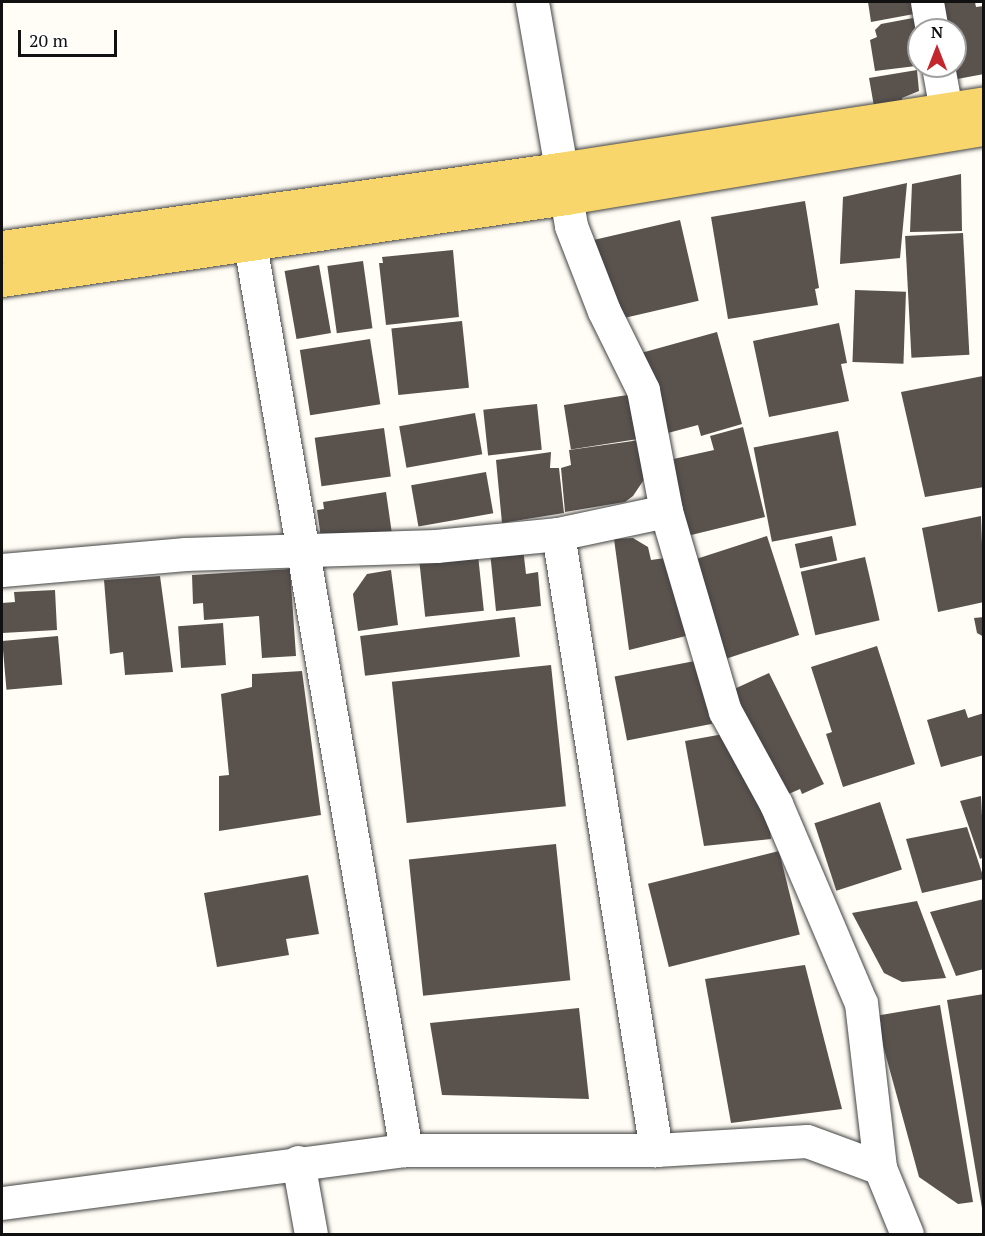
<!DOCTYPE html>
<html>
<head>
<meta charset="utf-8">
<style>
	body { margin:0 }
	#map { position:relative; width:985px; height:1236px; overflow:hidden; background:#fffdf5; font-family:"PT Serif",serif }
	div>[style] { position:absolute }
	.building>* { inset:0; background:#5a524d; transform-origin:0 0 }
	.roads { filter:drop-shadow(0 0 2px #444) drop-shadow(0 0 2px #444) }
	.minor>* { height:33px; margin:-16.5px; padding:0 16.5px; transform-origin:16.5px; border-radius:16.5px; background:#fff }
	.major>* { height:33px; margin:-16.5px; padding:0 16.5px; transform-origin:16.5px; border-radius:16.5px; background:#f9d66b }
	span { translate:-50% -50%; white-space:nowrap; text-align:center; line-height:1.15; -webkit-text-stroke:6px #fff; paint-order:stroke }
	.frame { position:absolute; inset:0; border:3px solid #111; pointer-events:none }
	.north { position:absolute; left:907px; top:18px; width:60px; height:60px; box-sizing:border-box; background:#fff; border:2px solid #a0a0a0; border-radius:50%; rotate:0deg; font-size:16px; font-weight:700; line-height:24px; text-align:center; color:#111 }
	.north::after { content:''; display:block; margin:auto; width:21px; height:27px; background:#c4262e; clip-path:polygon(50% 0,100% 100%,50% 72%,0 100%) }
	.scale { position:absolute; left:18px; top:30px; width:99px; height:27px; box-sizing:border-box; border:3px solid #111; border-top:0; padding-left:8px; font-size:18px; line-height:21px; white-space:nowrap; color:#111; -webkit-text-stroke:4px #fff; paint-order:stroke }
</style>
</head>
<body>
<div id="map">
	<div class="building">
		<i style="clip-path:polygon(868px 2px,912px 2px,914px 14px,871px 22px)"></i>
		<i style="clip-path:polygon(940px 2px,975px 2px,976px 7px,984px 6px,984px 74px,952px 80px,946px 66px,955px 66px,955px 30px,939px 30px)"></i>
		<i style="clip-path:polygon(913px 18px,918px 28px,914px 29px,916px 66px,875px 71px,870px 40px,877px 37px,875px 30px,881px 24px)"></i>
		<i style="clip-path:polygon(917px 70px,919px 91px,902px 98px,902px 111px,875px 112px,869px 78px)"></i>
		<i style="clip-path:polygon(961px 174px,962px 231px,910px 232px,912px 184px)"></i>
		<i style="clip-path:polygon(907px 183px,900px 258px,840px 264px,843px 197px)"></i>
		<i style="clip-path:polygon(805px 201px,819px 288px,815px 289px,818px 305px,728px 319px,711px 217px)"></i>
		<i style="left:680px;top:220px;width:83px;height:92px;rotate:77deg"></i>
		<i style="left:963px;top:233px;width:122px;height:58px;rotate:87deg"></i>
		<i style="clip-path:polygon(453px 250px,459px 317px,386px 325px,379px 263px,383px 263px,382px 257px)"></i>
		<i style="left:363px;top:261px;width:68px;height:36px;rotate:82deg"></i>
		<i style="left:319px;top:265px;width:69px;height:35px;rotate:80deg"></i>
		<i style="left:855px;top:290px;width:51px;height:72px;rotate:2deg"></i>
		<i style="left:462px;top:321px;width:67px;height:71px;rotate:84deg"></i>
		<i style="clip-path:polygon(839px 323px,847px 363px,841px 364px,849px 401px,769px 417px,753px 341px)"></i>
		<i style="clip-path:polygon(717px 332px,742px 424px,701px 436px,698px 425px,664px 434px,641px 353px)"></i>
		<i style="left:370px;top:339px;width:66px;height:71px;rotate:81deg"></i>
		<i style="clip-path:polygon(983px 376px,984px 487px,925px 497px,901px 392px)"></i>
		<i style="left:634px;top:394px;width:45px;height:71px;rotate:81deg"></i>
		<i style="left:537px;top:404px;width:46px;height:54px;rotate:84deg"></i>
		<i style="left:475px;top:413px;width:42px;height:77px;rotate:80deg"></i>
		<i style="clip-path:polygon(743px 427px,765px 517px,687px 536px,669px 460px,714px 450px,710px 436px)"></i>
		<i style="left:384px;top:428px;width:49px;height:70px;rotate:82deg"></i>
		<i style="left:838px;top:431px;width:96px;height:86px;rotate:79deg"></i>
		<i style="clip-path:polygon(647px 439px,645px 478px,633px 496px,625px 502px,565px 512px,561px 468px,571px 465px,569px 450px)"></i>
		<i style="clip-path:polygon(551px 452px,550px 468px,559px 468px,564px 513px,502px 523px,496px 460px)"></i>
		<i style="left:486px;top:472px;width:42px;height:76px;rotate:80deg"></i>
		<i style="clip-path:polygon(386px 492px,392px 534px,322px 545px,317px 510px,324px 509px,323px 502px)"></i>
		<i style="clip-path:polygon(981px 516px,984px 602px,938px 612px,922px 528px)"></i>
		<i style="left:767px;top:536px;width:104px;height:76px;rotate:72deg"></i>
		<i style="left:832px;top:536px;width:25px;height:38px;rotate:78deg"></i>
		<i style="clip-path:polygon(633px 538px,648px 547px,651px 560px,665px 558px,694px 634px,629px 650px,614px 539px)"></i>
		<i style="clip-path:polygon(523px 548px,526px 574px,538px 572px,541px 606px,496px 611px,490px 552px)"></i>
		<i style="left:478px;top:555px;width:56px;height:59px;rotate:84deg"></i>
		<i style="left:865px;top:557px;width:65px;height:66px;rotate:77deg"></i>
		<i style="clip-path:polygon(290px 569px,296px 656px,262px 658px,259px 616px,204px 620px,203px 603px,193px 604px,192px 575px)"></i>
		<i style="clip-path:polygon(391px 570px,398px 625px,358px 631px,353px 594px,367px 574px)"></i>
		<i style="clip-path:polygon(160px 576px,173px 672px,125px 675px,123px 652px,110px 654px,104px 580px)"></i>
		<i style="clip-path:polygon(55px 590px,57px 630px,2px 633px,2px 603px,15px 602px,14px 592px)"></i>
		<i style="left:515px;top:617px;width:40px;height:156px;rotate:83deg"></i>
		<i style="clip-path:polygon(984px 617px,984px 637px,977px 633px,974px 618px)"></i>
		<i style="left:223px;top:623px;width:42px;height:45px;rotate:86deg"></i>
		<i style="left:58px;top:636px;width:49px;height:56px;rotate:85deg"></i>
		<i style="clip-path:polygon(877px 646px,915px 764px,843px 787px,826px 734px,832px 732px,811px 667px)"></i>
		<i style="left:700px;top:660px;width:65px;height:87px;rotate:79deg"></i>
		<i style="left:551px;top:665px;width:142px;height:160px;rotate:84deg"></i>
		<i style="clip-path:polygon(302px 671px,321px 815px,219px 831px,219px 776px,229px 775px,221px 694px,252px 687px,252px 674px)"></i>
		<i style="clip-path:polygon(769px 673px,824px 784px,802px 794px,800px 789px,784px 796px,730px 691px)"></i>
		<i style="clip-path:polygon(965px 709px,968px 718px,984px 713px,984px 755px,941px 767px,927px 720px)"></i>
		<i style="clip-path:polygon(729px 733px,769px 816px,771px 839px,704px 846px,685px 741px)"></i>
		<i style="clip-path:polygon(981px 796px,984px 857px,980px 859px,960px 801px)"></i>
		<i style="left:880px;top:802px;width:71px;height:69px;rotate:72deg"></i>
		<i style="clip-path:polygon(967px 827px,984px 879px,922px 893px,906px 839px)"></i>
		<i style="left:556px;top:844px;width:137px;height:148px;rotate:84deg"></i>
		<i style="left:779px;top:851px;width:86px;height:135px;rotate:76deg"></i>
		<i style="clip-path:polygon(308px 875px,319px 934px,286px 939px,289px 955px,217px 967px,204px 893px)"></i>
		<i style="clip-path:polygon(984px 899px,984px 969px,956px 976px,930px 912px)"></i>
		<i style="clip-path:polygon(917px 901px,946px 978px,902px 982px,884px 973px,852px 913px)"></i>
		<i style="clip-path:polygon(805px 965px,842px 1109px,731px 1123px,705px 979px)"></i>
		<i style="clip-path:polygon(984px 994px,984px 1207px,982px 1208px,947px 1000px)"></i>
		<i style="clip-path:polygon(940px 1005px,973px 1202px,958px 1204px,919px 1177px,875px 1016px)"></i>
		<i style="clip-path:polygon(579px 1008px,589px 1099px,442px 1095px,430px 1023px)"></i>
	</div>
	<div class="roads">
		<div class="minor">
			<i style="left:532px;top:2px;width:227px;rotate:80.1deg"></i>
			<i style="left:571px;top:226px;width:91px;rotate:68.8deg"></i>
			<i style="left:604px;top:311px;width:88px;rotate:63.7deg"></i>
			<i style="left:643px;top:390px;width:123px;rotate:79.2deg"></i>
			<i style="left:666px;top:511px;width:209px;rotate:73.6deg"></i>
			<i style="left:725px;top:711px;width:106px;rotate:61.3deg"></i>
			<i style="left:776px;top:804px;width:216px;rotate:66.9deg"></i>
			<i style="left:861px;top:1003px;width:166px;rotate:83.4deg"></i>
			<i style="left:927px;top:2px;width:28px;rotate:80deg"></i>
			<i style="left:938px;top:66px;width:45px;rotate:79.7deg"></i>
			<i style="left:245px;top:215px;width:949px;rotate:80.23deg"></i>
			<i style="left:558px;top:534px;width:624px;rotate:80.96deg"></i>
			<i style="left:2px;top:570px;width:184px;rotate:-5deg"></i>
			<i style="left:185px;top:554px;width:251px;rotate:-1.8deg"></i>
			<i style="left:436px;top:546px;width:123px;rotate:-5.6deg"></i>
			<i style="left:558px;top:534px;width:110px;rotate:-12deg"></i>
			<i style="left:298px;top:1162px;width:73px;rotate:79.8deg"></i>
			<i style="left:2px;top:1203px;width:407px;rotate:-7.5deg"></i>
			<i style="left:406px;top:1150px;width:250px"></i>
			<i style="left:656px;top:1150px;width:151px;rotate:-3.4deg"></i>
			<i style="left:807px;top:1141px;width:78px;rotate:20.3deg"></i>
			<i style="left:880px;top:1168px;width:71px;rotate:67.8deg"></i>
		</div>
		<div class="major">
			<i style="left:2px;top:247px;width:562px;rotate:-7.97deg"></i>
			<i style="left:559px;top:169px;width:430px;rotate:-8.8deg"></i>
			<i style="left:2px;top:280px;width:570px;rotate:-8.27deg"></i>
			<i style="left:566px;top:198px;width:424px;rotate:-9.4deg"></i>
		</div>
	</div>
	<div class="frame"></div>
	<div class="north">N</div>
	<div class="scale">20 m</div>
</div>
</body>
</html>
